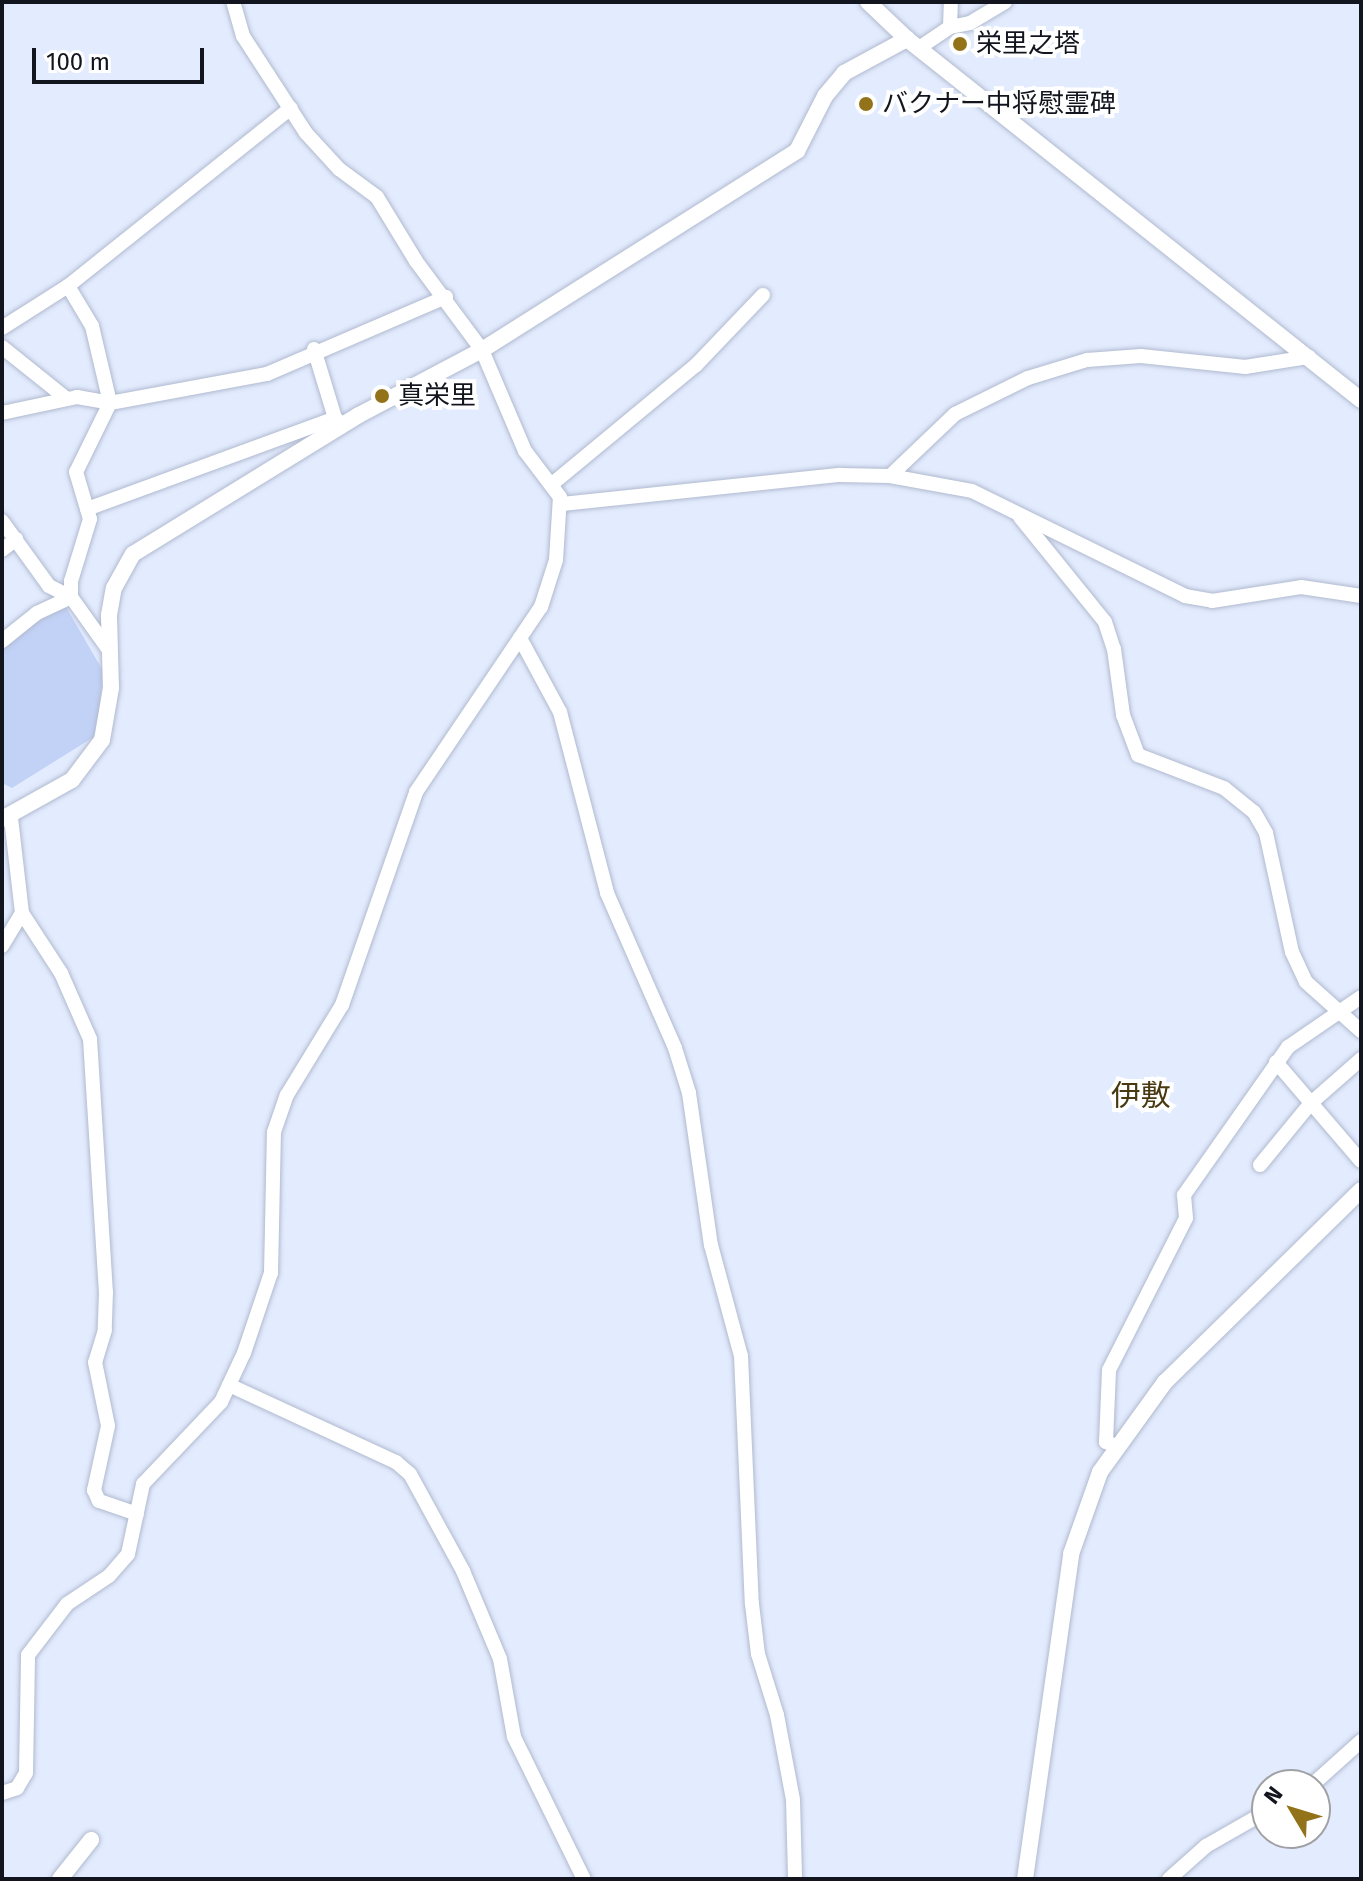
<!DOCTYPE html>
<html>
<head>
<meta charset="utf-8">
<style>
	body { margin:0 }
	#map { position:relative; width:1363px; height:1881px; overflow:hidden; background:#e3ebfe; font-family:"Fira Sans","Noto Sans JP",sans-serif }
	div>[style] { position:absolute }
	.green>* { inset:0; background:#c2d1f6 }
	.roads { filter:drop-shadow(0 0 2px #b0bacf) drop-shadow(0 0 2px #b0bacf) }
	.minor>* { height:14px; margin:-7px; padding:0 7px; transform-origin:7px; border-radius:7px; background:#fff }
	.tertiary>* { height:16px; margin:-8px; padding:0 8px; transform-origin:8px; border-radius:8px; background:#fff }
	.dots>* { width:22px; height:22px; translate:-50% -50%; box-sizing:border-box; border:4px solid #fff; border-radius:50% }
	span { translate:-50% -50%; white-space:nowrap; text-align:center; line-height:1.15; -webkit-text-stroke:8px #fff; paint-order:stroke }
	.poi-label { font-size:26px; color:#12151d }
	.left { translate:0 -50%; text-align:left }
	.quarter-label { font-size:30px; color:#493911 }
	.frame { position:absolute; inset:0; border:4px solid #12151d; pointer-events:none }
	.north { position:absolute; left:1251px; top:1769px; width:80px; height:80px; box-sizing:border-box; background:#fff; border:2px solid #a0a1a5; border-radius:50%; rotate:308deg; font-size:22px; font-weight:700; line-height:32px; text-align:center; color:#12151d }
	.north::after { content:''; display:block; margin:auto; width:28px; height:36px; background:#93731a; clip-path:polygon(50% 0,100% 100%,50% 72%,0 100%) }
	.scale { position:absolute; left:32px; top:48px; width:172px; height:36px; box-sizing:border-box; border:4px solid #12151d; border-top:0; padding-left:10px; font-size:24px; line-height:28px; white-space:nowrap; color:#12151d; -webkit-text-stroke:6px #fff; paint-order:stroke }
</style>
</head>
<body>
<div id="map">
	<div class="green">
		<i style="clip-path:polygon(66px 607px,103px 671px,97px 735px,12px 788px,2px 783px,2px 651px,17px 632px)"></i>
	</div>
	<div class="roads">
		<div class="minor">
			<i style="left:950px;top:27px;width:25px;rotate:-88deg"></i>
			<i style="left:919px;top:48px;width:37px;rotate:-34deg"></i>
			<i style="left:950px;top:27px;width:20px;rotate:-11deg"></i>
			<i style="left:970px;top:23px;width:41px;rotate:-31deg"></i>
			<i style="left:68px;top:286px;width:47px;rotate:59deg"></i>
			<i style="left:92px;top:326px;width:79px;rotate:76.8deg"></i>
			<i style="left:110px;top:403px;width:77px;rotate:116.2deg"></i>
			<i style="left:76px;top:472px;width:49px;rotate:73.4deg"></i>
			<i style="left:90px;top:519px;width:65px;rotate:107deg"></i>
			<i style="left:71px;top:581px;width:16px;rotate:90deg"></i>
			<i style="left:2px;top:328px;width:78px;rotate:-32.5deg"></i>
			<i style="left:68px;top:286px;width:285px;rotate:-38.6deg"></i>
			<i style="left:2px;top:347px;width:83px;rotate:38.7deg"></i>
			<i style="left:314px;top:349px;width:72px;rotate:73.1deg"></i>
			<i style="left:2px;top:413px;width:77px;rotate:-12deg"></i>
			<i style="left:77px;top:397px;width:34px;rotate:10deg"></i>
			<i style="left:110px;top:403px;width:160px;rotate:-10.5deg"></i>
			<i style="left:267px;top:374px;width:195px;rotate:-23.3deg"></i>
			<i style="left:890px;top:476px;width:90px;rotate:-43.6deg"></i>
			<i style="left:955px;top:414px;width:81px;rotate:-26.3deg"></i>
			<i style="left:1028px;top:378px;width:62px;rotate:-17deg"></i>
			<i style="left:1087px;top:360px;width:54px;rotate:-4.2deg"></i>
			<i style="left:1141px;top:356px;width:105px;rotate:6deg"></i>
			<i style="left:1245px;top:367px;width:65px;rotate:-8.9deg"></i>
			<i style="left:551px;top:485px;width:188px;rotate:-39.6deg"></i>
			<i style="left:696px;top:365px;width:97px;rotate:-46.3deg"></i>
			<i style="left:562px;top:504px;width:280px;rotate:-6deg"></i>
			<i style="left:840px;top:475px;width:50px;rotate:1.1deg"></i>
			<i style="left:890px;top:476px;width:83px;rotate:10.4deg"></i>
			<i style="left:972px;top:491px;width:237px;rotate:26.2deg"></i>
			<i style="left:1185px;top:596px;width:27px;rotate:10deg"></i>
			<i style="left:1212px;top:601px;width:90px;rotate:-8.9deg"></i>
			<i style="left:1301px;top:587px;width:61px;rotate:8.5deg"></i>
			<i style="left:87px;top:509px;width:264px;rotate:-20.1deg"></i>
			<i style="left:335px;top:418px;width:11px;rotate:41deg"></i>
			<i style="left:1020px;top:517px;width:135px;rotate:51deg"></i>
			<i style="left:1105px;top:622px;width:28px;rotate:72deg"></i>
			<i style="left:1114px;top:649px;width:67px;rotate:82.2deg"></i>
			<i style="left:1123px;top:715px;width:43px;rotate:69.4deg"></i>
			<i style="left:1138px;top:755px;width:92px;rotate:21deg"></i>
			<i style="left:1224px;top:788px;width:38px;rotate:39deg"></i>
			<i style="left:1254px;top:812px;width:24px;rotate:60deg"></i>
			<i style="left:1266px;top:833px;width:122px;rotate:77.7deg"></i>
			<i style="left:1292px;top:952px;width:33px;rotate:65deg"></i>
			<i style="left:1306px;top:982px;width:74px;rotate:41.7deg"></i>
			<i style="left:2px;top:521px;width:80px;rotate:54.1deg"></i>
			<i style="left:49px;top:586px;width:25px;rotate:27deg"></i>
			<i style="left:71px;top:597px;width:65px;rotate:54.4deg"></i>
			<i style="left:2px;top:550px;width:18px;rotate:-38deg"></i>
			<i style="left:520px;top:638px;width:84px;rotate:61.6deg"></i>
			<i style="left:560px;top:712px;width:187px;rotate:75.4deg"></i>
			<i style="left:607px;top:893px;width:169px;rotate:66.3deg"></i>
			<i style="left:675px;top:1048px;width:47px;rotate:72.7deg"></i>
			<i style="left:689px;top:1093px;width:154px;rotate:81.8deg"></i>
			<i style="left:711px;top:1245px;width:115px;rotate:74.9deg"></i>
			<i style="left:741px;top:1356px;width:248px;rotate:87.5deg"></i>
			<i style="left:752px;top:1604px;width:50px;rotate:83.2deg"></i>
			<i style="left:758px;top:1654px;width:64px;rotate:72.7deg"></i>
			<i style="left:777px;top:1715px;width:86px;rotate:79.3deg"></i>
			<i style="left:793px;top:1800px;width:79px;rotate:88.5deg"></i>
			<i style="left:2px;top:641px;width:45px;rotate:-38.7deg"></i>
			<i style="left:37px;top:613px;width:38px;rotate:-25deg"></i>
			<i style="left:22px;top:913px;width:72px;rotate:57deg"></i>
			<i style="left:61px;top:973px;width:72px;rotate:66.3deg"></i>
			<i style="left:90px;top:1039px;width:254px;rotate:86.4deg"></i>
			<i style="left:106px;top:1292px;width:38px;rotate:92deg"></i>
			<i style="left:105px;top:1330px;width:34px;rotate:107deg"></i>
			<i style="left:95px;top:1362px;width:65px;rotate:78.5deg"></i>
			<i style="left:108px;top:1426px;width:66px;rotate:102.3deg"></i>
			<i style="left:94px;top:1490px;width:12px;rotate:66deg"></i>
			<i style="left:99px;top:1501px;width:40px;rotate:18.9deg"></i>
			<i style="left:2px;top:946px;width:39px;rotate:-59deg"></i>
			<i style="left:22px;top:913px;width:96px;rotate:-96.6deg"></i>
			<i style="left:1276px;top:1062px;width:130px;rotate:49.4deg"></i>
			<i style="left:1260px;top:1165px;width:80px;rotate:-50.6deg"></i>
			<i style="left:1311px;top:1103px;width:67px;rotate:-41.3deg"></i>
			<i style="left:229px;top:1385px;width:184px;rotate:24.8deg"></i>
			<i style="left:396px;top:1462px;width:18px;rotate:41deg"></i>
			<i style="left:410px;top:1474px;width:111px;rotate:61.3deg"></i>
			<i style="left:463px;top:1571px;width:95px;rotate:67.2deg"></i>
			<i style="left:500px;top:1659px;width:79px;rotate:79.8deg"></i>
			<i style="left:514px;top:1737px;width:158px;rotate:63.8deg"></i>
			<i style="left:1116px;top:1446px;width:11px;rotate:-158deg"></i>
			<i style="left:1106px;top:1442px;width:72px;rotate:-87.6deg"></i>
			<i style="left:1109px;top:1370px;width:170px;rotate:-63.1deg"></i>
			<i style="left:1186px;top:1218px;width:23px;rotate:-95deg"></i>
			<i style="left:1184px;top:1195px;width:181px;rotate:-54.9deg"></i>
			<i style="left:1288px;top:1047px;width:88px;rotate:-34.4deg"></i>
			<i style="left:1312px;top:1785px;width:66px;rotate:-41.9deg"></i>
			<i style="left:2px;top:1793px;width:16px;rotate:-18deg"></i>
			<i style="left:17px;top:1788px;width:17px;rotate:-59deg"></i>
			<i style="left:26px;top:1773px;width:118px;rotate:-89deg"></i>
			<i style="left:28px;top:1655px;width:64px;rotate:-52.6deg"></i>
			<i style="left:67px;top:1604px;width:50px;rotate:-33.7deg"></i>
			<i style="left:109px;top:1576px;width:29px;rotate:-49deg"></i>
			<i style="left:128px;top:1554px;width:72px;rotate:-77.9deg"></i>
			<i style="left:143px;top:1484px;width:113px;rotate:-46.4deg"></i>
			<i style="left:221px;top:1402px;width:54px;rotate:-64.9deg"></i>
			<i style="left:244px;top:1353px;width:84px;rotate:-71.4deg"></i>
			<i style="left:271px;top:1273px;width:141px;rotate:-88.8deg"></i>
			<i style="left:274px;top:1132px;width:39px;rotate:-71deg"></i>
			<i style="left:287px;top:1095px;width:105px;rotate:-58.6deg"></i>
			<i style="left:342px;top:1005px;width:225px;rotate:-70.8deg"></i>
			<i style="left:416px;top:792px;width:223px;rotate:-56deg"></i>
			<i style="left:541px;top:607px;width:49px;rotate:-72.3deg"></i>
			<i style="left:556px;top:560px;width:63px;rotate:-86.4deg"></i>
			<i style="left:560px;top:497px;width:58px;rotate:-127.3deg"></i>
			<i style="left:525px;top:451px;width:110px;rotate:-113.1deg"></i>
			<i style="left:482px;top:350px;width:111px;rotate:-126.6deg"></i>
			<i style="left:416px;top:261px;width:75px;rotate:-121.4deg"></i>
			<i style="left:377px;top:197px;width:47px;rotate:-143.6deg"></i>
			<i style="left:339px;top:169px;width:49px;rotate:-132.5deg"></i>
			<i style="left:306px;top:133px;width:116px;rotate:-123deg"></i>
			<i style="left:243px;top:36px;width:35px;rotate:-106deg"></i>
			<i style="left:1169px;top:1879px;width:50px;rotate:-41.7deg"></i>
			<i style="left:1206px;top:1846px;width:70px;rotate:-29.8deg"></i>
		</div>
		<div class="tertiary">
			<i style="left:868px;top:2px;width:54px;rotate:43.5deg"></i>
			<i style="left:907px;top:39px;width:580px;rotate:38.49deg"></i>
			<i style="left:2px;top:819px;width:80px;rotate:-29.1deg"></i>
			<i style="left:72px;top:780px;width:50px;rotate:-53.1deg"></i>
			<i style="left:102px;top:740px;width:53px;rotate:-80.2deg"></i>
			<i style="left:111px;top:688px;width:73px;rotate:-91.6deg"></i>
			<i style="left:109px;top:615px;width:27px;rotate:-80deg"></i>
			<i style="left:114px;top:588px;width:39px;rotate:-61deg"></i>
			<i style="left:133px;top:554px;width:265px;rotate:-31.6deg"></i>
			<i style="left:359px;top:415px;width:139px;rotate:-27.9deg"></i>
			<i style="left:482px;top:350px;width:373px;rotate:-32.3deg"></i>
			<i style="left:797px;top:151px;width:62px;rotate:-63deg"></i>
			<i style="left:825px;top:96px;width:30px;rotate:-50deg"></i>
			<i style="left:844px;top:73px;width:72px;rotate:-28.4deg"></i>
			<i style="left:60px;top:1879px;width:50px;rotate:-51.5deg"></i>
			<i style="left:1025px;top:1879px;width:328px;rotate:-81.9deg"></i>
			<i style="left:1071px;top:1554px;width:87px;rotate:-70.5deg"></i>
			<i style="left:1100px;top:1472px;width:111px;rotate:-54.2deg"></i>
			<i style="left:1165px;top:1382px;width:274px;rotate:-44.4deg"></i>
		</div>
	</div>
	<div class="dots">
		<i style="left:960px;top:44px;background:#93731a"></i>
		<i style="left:866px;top:104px;background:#93731a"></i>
		<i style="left:382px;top:396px;background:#93731a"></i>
	</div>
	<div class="poi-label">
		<span class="left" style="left:976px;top:44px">栄里之塔</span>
		<span class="left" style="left:882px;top:104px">バクナー中将慰霊碑</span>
		<span class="left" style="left:398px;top:396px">真栄里</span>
	</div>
	<div class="quarter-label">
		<span style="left:1141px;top:1096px">伊敷</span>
	</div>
	<div class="frame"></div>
	<div class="north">N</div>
	<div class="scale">100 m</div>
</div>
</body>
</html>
